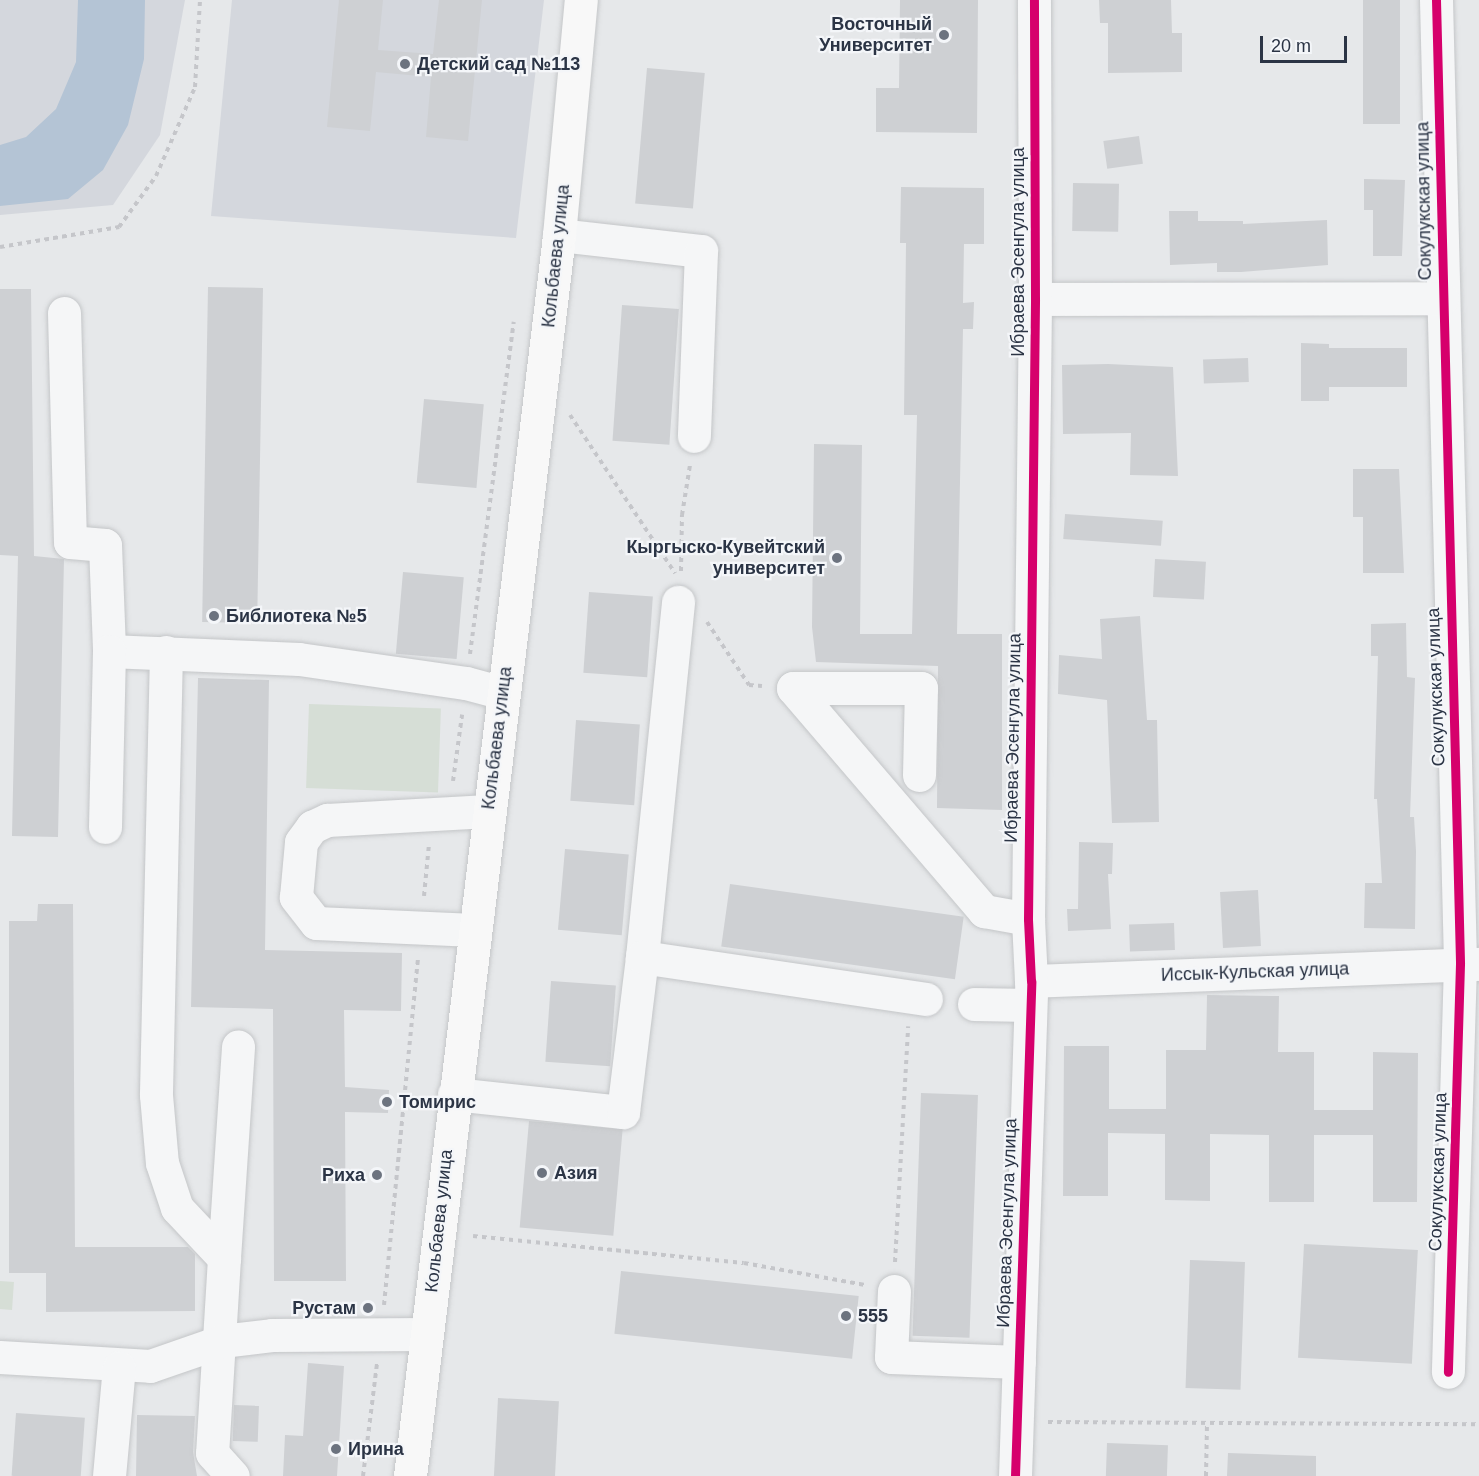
<!DOCTYPE html>
<html>
<head>
<meta charset="utf-8">
<style>
	body { margin:0 }
	#map { position:relative; width:1479px; height:1476px; overflow:hidden; background:#e6e8ea; font-family:Helvetica,sans-serif }
	div>[style] { position:absolute }
	.built>* { inset:0; background:#d4d7dd }
	.green>* { inset:0; background:#d6ded6; transform-origin:0 0 }
	.water>* { inset:0; background:#b4c4d5 }
	.building>* { inset:0; background:#ced0d3; transform-origin:0 0 }
	.path>* { height:4px; margin-top:-2px; transform-origin:0; background:repeating-linear-gradient(90deg,#c5c6ca 0 4.5px,transparent 0 9px) }
	.roads { filter:drop-shadow(0 0 2px #c4c6c8) drop-shadow(0 0 2px #c4c6c8) }
	.minor>* { height:33px; margin:-16.5px; padding:0 16.5px; transform-origin:16.5px; border-radius:16.5px; background:#f5f6f7 }
	.major>* { height:33px; margin:-16.5px; padding:0 16.5px; transform-origin:16.5px; border-radius:16.5px; background:#f8f8f8 }
	.cycleway>* { height:9px; margin:-4.5px; padding:0 4.5px; transform-origin:4.5px; border-radius:4.5px; background:#d6006c }
	.dots>* { width:16px; height:16px; translate:-50% -50%; box-sizing:border-box; border:3px solid #f4f6f9; border-radius:50% }
	span { translate:-50% -50%; white-space:nowrap; text-align:center; line-height:1.15; -webkit-text-stroke:4.5px #f4f6f9; paint-order:stroke }
	.poi-label { font-size:18px; color:#2b3445; font-weight:700 }
	.right { translate:-100% -50%; text-align:right }
	.left { translate:0 -50%; text-align:left }
	.street-label { font-size:18px; color:#2b3445 }
	.scale { position:absolute; left:1260px; top:36px; width:87px; height:27px; box-sizing:border-box; border:3px solid #2b3445; border-top:0; padding-left:8px; font-size:18px; line-height:21px; white-space:nowrap; color:#2b3445; -webkit-text-stroke:4px #f4f6f9; paint-order:stroke }
</style>
</head>
<body>
<div id="map">
	<div class="built">
		<i style="clip-path:polygon(0 0,185px 0,160px 135px,113px 205px,0 215px)"></i>
		<i style="clip-path:polygon(232px 0,544px 0,516px 238px,211px 216px)"></i>
	</div>
	<div class="green">
		<i style="left:309px;top:704px;width:132px;height:84px;rotate:2deg"></i>
		<i style="left:0;top:1281px;width:14px;height:28px;rotate:4deg"></i>
	</div>
	<div class="water">
		<i style="clip-path:polygon(78px 0,145px 0,144px 59px,128px 125px,103px 170px,68px 199px,0 206px,0 145px,26px 137px,56px 109px,76px 62px)"></i>
	</div>
	<div class="building">
		<i style="clip-path:polygon(339px 0,383px 0,378px 50px,433px 54px,439px 0,482px 0,468px 141px,426px 137px,431px 77px,376px 72px,370px 131px,327px 127px)"></i>
		<i style="clip-path:polygon(900px 0,978px 0,977px 133px,876px 132px,876px 88px,899px 88px)"></i>
		<i style="clip-path:polygon(1099px 0,1171px 0,1172px 33px,1182px 33px,1182px 72px,1108px 73px,1108px 23px,1100px 23px)"></i>
		<i style="left:1363px;top:0;width:37px;height:124px"></i>
		<i style="left:647px;top:68px;width:58px;height:136px;rotate:5deg"></i>
		<i style="left:1139px;top:136px;width:28px;height:36px;rotate:82deg"></i>
		<i style="clip-path:polygon(1364px 179px,1405px 180px,1402px 256px,1373px 256px,1373px 210px,1364px 210px)"></i>
		<i style="left:1073px;top:183px;width:46px;height:48px;rotate:1deg"></i>
		<i style="clip-path:polygon(901px 187px,984px 188px,984px 244px,964px 244px,963px 303px,974px 302px,973px 329px,963px 329px,957px 634px,1002px 634px,1002px 810px,937px 808px,938px 666px,816px 662px,812px 627px,814px 444px,862px 445px,860px 634px,912px 634px,917px 415px,904px 415px,906px 243px,900px 243px)"></i>
		<i style="clip-path:polygon(1169px 211px,1198px 211px,1198px 221px,1243px 221px,1243px 224px,1327px 220px,1328px 265px,1241px 272px,1217px 272px,1217px 263px,1170px 265px)"></i>
		<i style="left:208px;top:287px;width:55px;height:335px;rotate:1deg"></i>
		<i style="clip-path:polygon(0 289px,31px 289px,34px 556px,64px 559px,58px 837px,12px 836px,18px 556px,0 555px)"></i>
		<i style="left:622px;top:305px;width:57px;height:136px;rotate:4deg"></i>
		<i style="clip-path:polygon(1301px 343px,1329px 344px,1329px 348px,1407px 348px,1407px 387px,1329px 387px,1329px 401px,1301px 401px)"></i>
		<i style="left:1248px;top:358px;width:24px;height:45px;rotate:88deg"></i>
		<i style="clip-path:polygon(1108px 364px,1173px 367px,1178px 476px,1130px 475px,1131px 433px,1063px 434px,1062px 365px)"></i>
		<i style="left:424px;top:399px;width:60px;height:84px;rotate:5deg"></i>
		<i style="clip-path:polygon(1353px 469px,1399px 469px,1404px 573px,1363px 573px,1363px 517px,1353px 517px)"></i>
		<i style="left:1065px;top:514px;width:98px;height:25px;rotate:4deg"></i>
		<i style="left:1155px;top:559px;width:51px;height:38px;rotate:3deg"></i>
		<i style="left:403px;top:572px;width:61px;height:82px;rotate:5deg"></i>
		<i style="left:589px;top:592px;width:64px;height:81px;rotate:4deg"></i>
		<i style="clip-path:polygon(1140px 616px,1147px 720px,1157px 720px,1159px 822px,1112px 823px,1107px 700px,1058px 694px,1059px 655px,1102px 659px,1100px 619px)"></i>
		<i style="clip-path:polygon(1406px 623px,1407px 677px,1415px 678px,1410px 817px,1414px 817px,1416px 851px,1415px 929px,1364px 928px,1365px 883px,1382px 883px,1377px 799px,1374px 799px,1378px 656px,1371px 656px,1371px 624px)"></i>
		<i style="clip-path:polygon(198px 678px,269px 680px,265px 950px,402px 953px,401px 1011px,344px 1010px,345px 1087px,389px 1090px,388px 1113px,345px 1112px,346px 1281px,274px 1281px,273px 1009px,191px 1007px)"></i>
		<i style="left:576px;top:720px;width:64px;height:81px;rotate:4deg"></i>
		<i style="clip-path:polygon(1079px 842px,1113px 843px,1112px 874px,1108px 874px,1111px 929px,1068px 931px,1067px 909px,1078px 909px)"></i>
		<i style="left:565px;top:849px;width:64px;height:81px;rotate:5deg"></i>
		<i style="left:730px;top:884px;width:236px;height:63px;rotate:8deg"></i>
		<i style="left:1258px;top:890px;width:56px;height:38px;rotate:87deg"></i>
		<i style="clip-path:polygon(38px 904px,73px 904px,75px 1247px,188px 1247px,195px 1254px,195px 1311px,46px 1312px,46px 1273px,9px 1273px,9px 921px,37px 921px)"></i>
		<i style="left:1174px;top:923px;width:27px;height:45px;rotate:88deg"></i>
		<i style="left:551px;top:981px;width:65px;height:81px;rotate:4deg"></i>
		<i style="clip-path:polygon(1207px 995px,1279px 996px,1278px 1052px,1314px 1052px,1314px 1110px,1373px 1110px,1373px 1052px,1418px 1053px,1417px 1202px,1373px 1202px,1373px 1135px,1314px 1135px,1314px 1202px,1269px 1202px,1269px 1135px,1210px 1134px,1210px 1201px,1165px 1200px,1165px 1134px,1108px 1133px,1108px 1196px,1063px 1196px,1064px 1046px,1109px 1046px,1109px 1109px,1166px 1109px,1166px 1050px,1206px 1050px)"></i>
		<i style="left:921px;top:1093px;width:57px;height:243px;rotate:2deg"></i>
		<i style="left:529px;top:1121px;width:94px;height:107px;rotate:5deg"></i>
		<i style="left:1304px;top:1244px;width:114px;height:114px;rotate:3deg"></i>
		<i style="left:1190px;top:1260px;width:55px;height:128px;rotate:2deg"></i>
		<i style="left:621px;top:1271px;width:239px;height:63px;rotate:6deg"></i>
		<i style="clip-path:polygon(308px 1363px,344px 1366px,337px 1476px,283px 1476px,285px 1435px,303px 1436px)"></i>
		<i style="left:498px;top:1398px;width:61px;height:78px;rotate:3deg"></i>
		<i style="left:234px;top:1405px;width:25px;height:36px;rotate:2deg"></i>
		<i style="left:16px;top:1413px;width:69px;height:63px;rotate:4deg"></i>
		<i style="clip-path:polygon(137px 1415px,195px 1416px,193px 1452px,197px 1476px,136px 1476px)"></i>
		<i style="left:1107px;top:1443px;width:61px;height:33px;rotate:2deg"></i>
		<i style="clip-path:polygon(1228px 1453px,1316px 1456px,1316px 1476px,1227px 1476px)"></i>
	</div>
	<div class="path">
		<i style="left:0;top:247px;width:121px;rotate:-9.5deg"></i>
		<i style="left:119px;top:227px;width:63px;rotate:-54deg"></i>
		<i style="left:156px;top:176px;width:97px;rotate:-66.3deg"></i>
		<i style="left:195px;top:87px;width:87px;rotate:-86.7deg"></i>
		<i style="left:570px;top:415px;width:190px;rotate:56.4deg"></i>
		<i style="left:681px;top:571px;width:56px;rotate:-89deg"></i>
		<i style="left:682px;top:515px;width:51px;rotate:-80.9deg"></i>
		<i style="left:707px;top:622px;width:76px;rotate:56.3deg"></i>
		<i style="left:749px;top:685px;width:13px;rotate:4deg"></i>
		<i style="left:470px;top:654px;width:335px;rotate:-82.5deg"></i>
		<i style="left:453px;top:781px;width:67px;rotate:-82.2deg"></i>
		<i style="left:424px;top:896px;width:52px;rotate:-84.5deg"></i>
		<i style="left:473px;top:1236px;width:272px;rotate:5.7deg"></i>
		<i style="left:744px;top:1263px;width:123px;rotate:10.3deg"></i>
		<i style="left:895px;top:1262px;width:236px;rotate:-86.8deg"></i>
		<i style="left:384px;top:1305px;width:349px;rotate:-84.4deg"></i>
		<i style="left:1048px;top:1422px;width:431px;rotate:0.3deg"></i>
		<i style="left:363px;top:1476px;width:113px;rotate:-82.9deg"></i>
		<i style="left:1206px;top:1476px;width:54px;rotate:-88.9deg"></i>
	</div>
	<div class="roads">
		<div class="minor">
			<i style="left:1436px;top:0;width:964px;rotate:88.57deg"></i>
			<i style="left:1460px;top:964px;width:408px;rotate:91.7deg"></i>
			<i style="left:559px;top:235px;width:143px;rotate:6.4deg"></i>
			<i style="left:701px;top:251px;width:185px;rotate:92.2deg"></i>
			<i style="left:1035px;top:299px;width:407px;rotate:-0.1deg"></i>
			<i style="left:64px;top:313px;width:229px;rotate:88.5deg"></i>
			<i style="left:70px;top:542px;width:35px;rotate:5deg"></i>
			<i style="left:105px;top:545px;width:106px;rotate:87.8deg"></i>
			<i style="left:109px;top:651px;width:190px;rotate:2.4deg"></i>
			<i style="left:299px;top:659px;width:169px;rotate:8.2deg"></i>
			<i style="left:466px;top:683px;width:38px;rotate:15deg"></i>
			<i style="left:166px;top:652px;width:443px;rotate:91.3deg"></i>
			<i style="left:156px;top:1095px;width:68px;rotate:85deg"></i>
			<i style="left:162px;top:1163px;width:47px;rotate:71.6deg"></i>
			<i style="left:177px;top:1208px;width:69px;rotate:46.8deg"></i>
			<i style="left:224px;top:1258px;width:195px;rotate:93.5deg"></i>
			<i style="left:212px;top:1453px;width:31px;rotate:48deg"></i>
			<i style="left:919px;top:775px;width:87px;rotate:-88.7deg"></i>
			<i style="left:921px;top:688px;width:128px;rotate:180deg"></i>
			<i style="left:793px;top:688px;width:294px;rotate:49.4deg"></i>
			<i style="left:984px;top:911px;width:45px;rotate:10.3deg"></i>
			<i style="left:105px;top:827px;width:176px;rotate:-88.7deg"></i>
			<i style="left:474px;top:930px;width:158px;rotate:-177.5deg"></i>
			<i style="left:316px;top:923px;width:33px;rotate:-128deg"></i>
			<i style="left:296px;top:897px;width:55px;rotate:-84.8deg"></i>
			<i style="left:301px;top:842px;width:19px;rotate:-54deg"></i>
			<i style="left:312px;top:827px;width:17px;rotate:-25deg"></i>
			<i style="left:327px;top:820px;width:161px;rotate:-3.2deg"></i>
			<i style="left:642px;top:957px;width:357px;rotate:-84.2deg"></i>
			<i style="left:1031px;top:981px;width:448px;rotate:-2.2deg"></i>
			<i style="left:974px;top:1004px;width:56px;rotate:1deg"></i>
			<i style="left:454px;top:1094px;width:170px;rotate:6.1deg"></i>
			<i style="left:623px;top:1112px;width:156px;rotate:-83deg"></i>
			<i style="left:642px;top:957px;width:287px;rotate:8.4deg"></i>
			<i style="left:224px;top:1258px;width:212px;rotate:-86.2deg"></i>
			<i style="left:894px;top:1291px;width:66px;rotate:92.6deg"></i>
			<i style="left:891px;top:1357px;width:128px;rotate:2.2deg"></i>
			<i style="left:0;top:1357px;width:150px;rotate:3.4deg"></i>
			<i style="left:150px;top:1366px;width:76px;rotate:-19.1deg"></i>
			<i style="left:222px;top:1341px;width:50px;rotate:-6.8deg"></i>
			<i style="left:272px;top:1335px;width:155px;rotate:-0.4deg"></i>
			<i style="left:109px;top:1476px;width:109px;rotate:-84.8deg"></i>
			<i style="left:1015px;top:1476px;width:495px;rotate:-88.1deg"></i>
			<i style="left:1031px;top:981px;width:62px;rotate:-92.8deg"></i>
			<i style="left:1028px;top:919px;width:620px;rotate:-89.35deg"></i>
			<i style="left:1035px;top:299px;width:299px;rotate:-90.2deg"></i>
		</div>
		<div class="major">
			<i style="left:410px;top:1476px;width:1250px;rotate:-83.15deg"></i>
			<i style="left:559px;top:235px;width:236px;rotate:-84.7deg"></i>
		</div>
	</div>
	<div class="cycleway">
		<i style="left:1436px;top:0;width:964px;rotate:88.57deg"></i>
		<i style="left:1460px;top:964px;width:408px;rotate:91.7deg"></i>
		<i style="left:1015px;top:1476px;width:495px;rotate:-88.1deg"></i>
		<i style="left:1031px;top:981px;width:62px;rotate:-92.8deg"></i>
		<i style="left:1028px;top:919px;width:620px;rotate:-89.35deg"></i>
		<i style="left:1035px;top:299px;width:299px;rotate:-90.2deg"></i>
	</div>
	<div class="dots">
		<i style="left:944px;top:35px;background:#6c737f"></i>
		<i style="left:405px;top:64px;background:#6c737f"></i>
		<i style="left:837px;top:558px;background:#6c737f"></i>
		<i style="left:214px;top:616px;background:#6c737f"></i>
		<i style="left:387px;top:1102px;background:#6c737f"></i>
		<i style="left:542px;top:1173px;background:#6c737f"></i>
		<i style="left:377px;top:1175px;background:#6c737f"></i>
		<i style="left:368px;top:1308px;background:#6c737f"></i>
		<i style="left:846px;top:1316px;background:#6c737f"></i>
		<i style="left:336px;top:1449px;background:#6c737f"></i>
	</div>
	<div class="poi-label">
		<span class="right" style="left:932px;top:35px">Восточный<br>Университет</span>
		<span class="left" style="left:417px;top:64px">Детский сад №113</span>
		<span class="right" style="left:825px;top:558px">Кыргыско-Кувейтский<br>университет</span>
		<span class="left" style="left:226px;top:616px">Библиотека №5</span>
		<span class="left" style="left:399px;top:1102px">Томирис</span>
		<span class="left" style="left:554px;top:1173px">Азия</span>
		<span class="right" style="left:365px;top:1175px">Риха</span>
		<span class="right" style="left:356px;top:1308px">Рустам</span>
		<span class="left" style="left:858px;top:1316px">555</span>
		<span class="left" style="left:348px;top:1449px">Ирина</span>
	</div>
	<div class="street-label">
		<span style="left:1424px;top:201px;rotate:-91deg">Сокулукская улица</span>
		<span style="left:1018px;top:252px;rotate:-90deg">Ибраева Эсенгула улица</span>
		<span style="left:556px;top:256px;rotate:-84deg">Кольбаева улица</span>
		<span style="left:1436px;top:687px;rotate:-92deg">Сокулукская улица</span>
		<span style="left:497px;top:738px;rotate:-83deg">Кольбаева улица</span>
		<span style="left:1013px;top:738px;rotate:-89deg">Ибраева Эсенгула улица</span>
		<span style="left:1255px;top:972px;rotate:-2deg">Иссык-Кульская улица</span>
		<span style="left:1438px;top:1172px;rotate:-88deg">Сокулукская улица</span>
		<span style="left:439px;top:1221px;rotate:-84deg">Кольбаева улица</span>
		<span style="left:1007px;top:1223px;rotate:-88deg">Ибраева Эсенгула улица</span>
	</div>
	<div class="scale">20 m</div>
</div>
</body>
</html>
